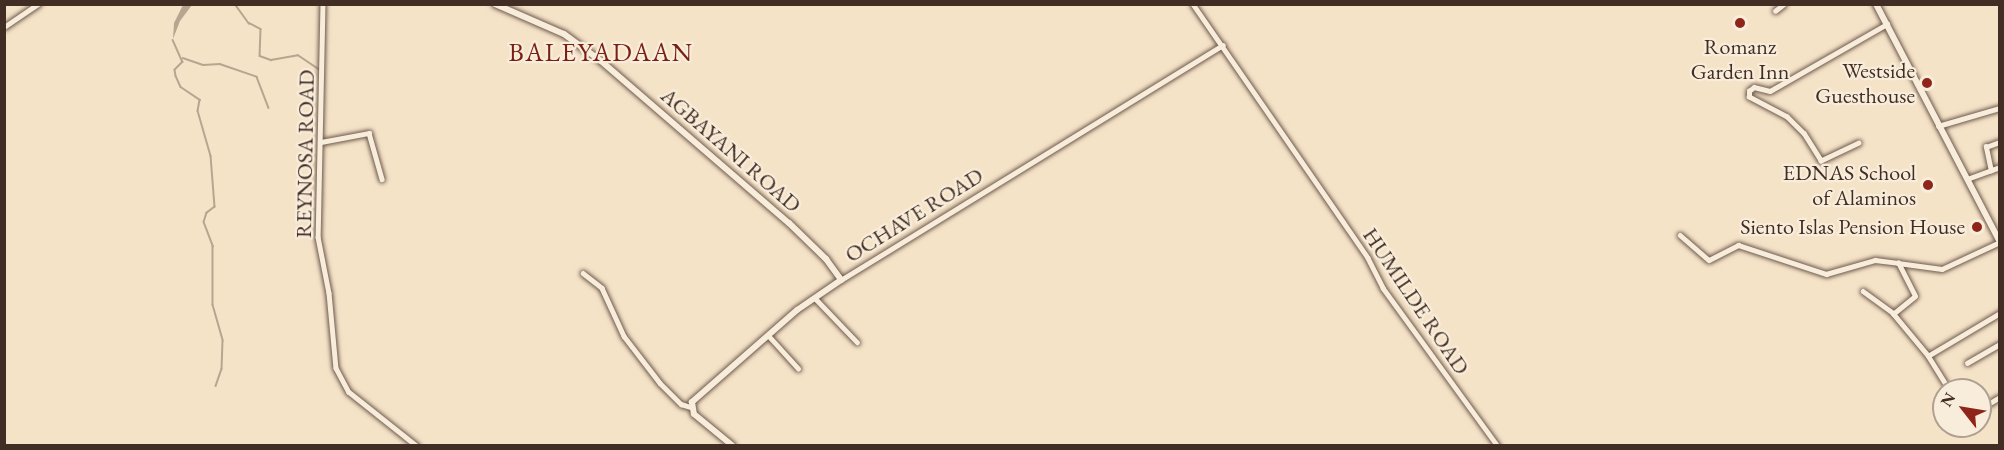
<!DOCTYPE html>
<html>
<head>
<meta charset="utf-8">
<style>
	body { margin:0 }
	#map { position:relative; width:2004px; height:450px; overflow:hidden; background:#f5e3c8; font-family:"EB Garamond",serif }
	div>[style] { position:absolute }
	.water>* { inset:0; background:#b8a590 }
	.stream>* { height:1.5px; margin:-0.75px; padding:0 0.75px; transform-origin:0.75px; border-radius:0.75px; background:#b8a590 }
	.roads { filter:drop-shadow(0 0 2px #6f5a4d) drop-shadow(0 0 2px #6f5a4d) }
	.minor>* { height:4.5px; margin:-2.25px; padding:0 2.25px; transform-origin:2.25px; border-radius:2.25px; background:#f8eddb }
	.tertiary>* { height:6px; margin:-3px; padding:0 3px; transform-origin:3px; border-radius:3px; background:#f8eddb }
	.dots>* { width:16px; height:16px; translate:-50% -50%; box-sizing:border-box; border:3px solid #f8eddb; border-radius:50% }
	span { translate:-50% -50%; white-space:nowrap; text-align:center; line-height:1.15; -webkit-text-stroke:4.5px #f8eddb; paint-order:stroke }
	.poi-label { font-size:22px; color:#422d24 }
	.right { translate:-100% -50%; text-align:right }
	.street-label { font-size:22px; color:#422d24 }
	.quarter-label { font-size:26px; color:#7a1f14; letter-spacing:1.5px }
	.frame { position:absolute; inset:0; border:6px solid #422d24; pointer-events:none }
	.north { position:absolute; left:1932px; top:378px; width:60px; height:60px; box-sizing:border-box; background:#f8eddb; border:2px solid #afa092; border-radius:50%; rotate:301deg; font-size:16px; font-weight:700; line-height:24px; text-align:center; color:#422d24 }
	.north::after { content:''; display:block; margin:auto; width:21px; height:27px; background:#8f2418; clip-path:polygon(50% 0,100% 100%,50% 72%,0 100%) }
</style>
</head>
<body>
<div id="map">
	<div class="water">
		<i style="clip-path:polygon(183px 5px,192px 5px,180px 21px,173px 39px,174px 23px)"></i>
	</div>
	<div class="stream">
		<i style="left:235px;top:4px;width:24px;rotate:54deg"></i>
		<i style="left:249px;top:23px;width:13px;rotate:27deg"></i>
		<i style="left:261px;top:29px;width:27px;rotate:92deg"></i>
		<i style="left:260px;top:56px;width:12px;rotate:20deg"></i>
		<i style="left:271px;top:60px;width:27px;rotate:-10deg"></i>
		<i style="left:298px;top:55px;width:27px;rotate:34deg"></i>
		<i style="left:173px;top:40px;width:24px;rotate:66deg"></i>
		<i style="left:183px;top:62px;width:11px;rotate:135deg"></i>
		<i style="left:175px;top:70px;width:6px;rotate:81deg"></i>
		<i style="left:176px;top:76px;width:12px;rotate:66deg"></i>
		<i style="left:181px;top:87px;width:23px;rotate:34deg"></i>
		<i style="left:200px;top:100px;width:11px;rotate:100deg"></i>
		<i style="left:198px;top:111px;width:47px;rotate:73.9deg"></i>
		<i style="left:211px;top:156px;width:51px;rotate:85.5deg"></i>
		<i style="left:215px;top:207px;width:10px;rotate:143deg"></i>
		<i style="left:207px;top:213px;width:9px;rotate:108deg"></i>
		<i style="left:204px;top:222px;width:26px;rotate:69deg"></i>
		<i style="left:213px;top:246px;width:59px;rotate:90deg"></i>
		<i style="left:213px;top:305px;width:37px;rotate:74deg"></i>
		<i style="left:223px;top:341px;width:28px;rotate:92deg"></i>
		<i style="left:222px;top:369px;width:18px;rotate:109deg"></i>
		<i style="left:183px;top:58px;width:21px;rotate:19deg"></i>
		<i style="left:203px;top:65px;width:17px;rotate:-3deg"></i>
		<i style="left:220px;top:64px;width:39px;rotate:19deg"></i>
		<i style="left:257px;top:77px;width:33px;rotate:69deg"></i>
	</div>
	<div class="roads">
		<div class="minor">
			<i style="left:323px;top:4px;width:233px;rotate:91.2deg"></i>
			<i style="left:318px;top:237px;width:57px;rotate:78.9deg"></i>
			<i style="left:329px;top:293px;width:75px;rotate:84.7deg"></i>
			<i style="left:336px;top:368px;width:27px;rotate:62deg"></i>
			<i style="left:349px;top:392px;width:87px;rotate:38.5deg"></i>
			<i style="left:1193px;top:4px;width:308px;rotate:55.4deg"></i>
			<i style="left:1368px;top:258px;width:34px;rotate:63deg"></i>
			<i style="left:1383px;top:288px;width:195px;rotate:54deg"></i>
			<i style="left:1775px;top:11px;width:11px;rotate:-38deg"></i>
			<i style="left:4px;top:27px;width:41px;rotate:-34.1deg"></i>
			<i style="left:1938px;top:126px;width:65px;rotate:-16.2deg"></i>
			<i style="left:321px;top:142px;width:49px;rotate:-10.6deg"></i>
			<i style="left:369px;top:133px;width:48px;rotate:74.2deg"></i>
			<i style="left:1859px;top:143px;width:42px;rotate:154.7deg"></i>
			<i style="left:1821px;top:161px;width:32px;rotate:-122deg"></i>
			<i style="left:1804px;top:134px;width:24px;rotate:-135deg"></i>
			<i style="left:1787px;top:117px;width:43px;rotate:-152.2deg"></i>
			<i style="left:1749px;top:97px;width:6px;rotate:-90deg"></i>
			<i style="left:1749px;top:91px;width:6px;rotate:-39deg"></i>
			<i style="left:1754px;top:87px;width:16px;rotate:14deg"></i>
			<i style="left:1770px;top:91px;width:135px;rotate:-29.8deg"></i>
			<i style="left:1991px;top:171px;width:25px;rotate:-102deg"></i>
			<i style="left:1986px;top:147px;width:15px;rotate:-20deg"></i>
			<i style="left:1967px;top:179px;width:35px;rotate:-20deg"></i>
			<i style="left:1680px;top:235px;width:38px;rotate:41deg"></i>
			<i style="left:1709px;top:260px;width:33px;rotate:-27deg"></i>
			<i style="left:1738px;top:245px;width:93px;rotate:18.2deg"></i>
			<i style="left:1826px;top:274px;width:51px;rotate:-15.9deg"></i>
			<i style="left:1875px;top:260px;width:23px;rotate:7deg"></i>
			<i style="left:583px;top:273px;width:24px;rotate:38deg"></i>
			<i style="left:602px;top:288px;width:53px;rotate:65.4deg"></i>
			<i style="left:624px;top:336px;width:59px;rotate:52.5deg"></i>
			<i style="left:660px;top:383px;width:30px;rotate:45deg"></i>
			<i style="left:681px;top:404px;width:10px;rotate:17deg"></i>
			<i style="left:841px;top:280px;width:448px;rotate:-31.6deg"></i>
			<i style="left:1863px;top:291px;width:37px;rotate:36deg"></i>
			<i style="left:815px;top:298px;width:61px;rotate:46.3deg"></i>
			<i style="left:768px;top:335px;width:45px;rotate:47.7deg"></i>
			<i style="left:1928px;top:356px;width:84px;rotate:-30.8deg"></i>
			<i style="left:1967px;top:363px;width:38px;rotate:-30deg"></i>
			<i style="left:1949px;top:390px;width:40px;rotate:-122deg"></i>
			<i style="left:1928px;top:356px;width:55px;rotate:-129.8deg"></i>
			<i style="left:1893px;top:314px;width:28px;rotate:-39deg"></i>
			<i style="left:1915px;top:296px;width:37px;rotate:-117deg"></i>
			<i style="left:1898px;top:263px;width:44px;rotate:7.8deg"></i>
			<i style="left:1942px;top:269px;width:64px;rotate:-25deg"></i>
			<i style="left:1980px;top:409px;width:23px;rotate:-31deg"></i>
		</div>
		<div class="tertiary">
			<i style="left:495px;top:4px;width:75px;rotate:23.5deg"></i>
			<i style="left:564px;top:34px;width:46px;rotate:36.1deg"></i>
			<i style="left:601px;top:61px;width:248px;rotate:40.8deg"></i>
			<i style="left:789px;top:223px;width:52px;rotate:44.2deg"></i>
			<i style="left:826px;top:259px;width:26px;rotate:54deg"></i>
			<i style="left:841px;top:280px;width:53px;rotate:145.7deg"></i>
			<i style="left:797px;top:310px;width:140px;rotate:138.8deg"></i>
			<i style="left:692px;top:402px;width:12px;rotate:81deg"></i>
			<i style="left:694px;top:414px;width:50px;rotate:39.4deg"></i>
			<i style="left:1876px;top:4px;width:268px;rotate:62.5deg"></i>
		</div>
	</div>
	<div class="dots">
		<i style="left:1740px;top:23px;background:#8f2418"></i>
		<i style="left:1927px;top:83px;background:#8f2418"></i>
		<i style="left:1928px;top:185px;background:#8f2418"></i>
		<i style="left:1977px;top:227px;background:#8f2418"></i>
	</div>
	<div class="poi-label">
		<span style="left:1740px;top:59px">Romanz<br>Garden Inn</span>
		<span class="right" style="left:1915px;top:83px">Westside<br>Guesthouse</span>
		<span class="right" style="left:1916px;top:185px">EDNAS School<br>of Alaminos</span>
		<span class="right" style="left:1965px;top:227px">Siento Islas Pension House</span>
	</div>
	<div class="street-label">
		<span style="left:731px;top:150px;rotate:41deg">AGBAYANI ROAD</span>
		<span style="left:305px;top:154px;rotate:-89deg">REYNOSA ROAD</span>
		<span style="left:914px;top:215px;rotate:-32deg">OCHAVE ROAD</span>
		<span style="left:1416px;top:301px;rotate:56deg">HUMILDE ROAD</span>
	</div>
	<div class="quarter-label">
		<span style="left:601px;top:53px">BALEYADAAN</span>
	</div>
	<div class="frame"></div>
	<div class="north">N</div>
</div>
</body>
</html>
